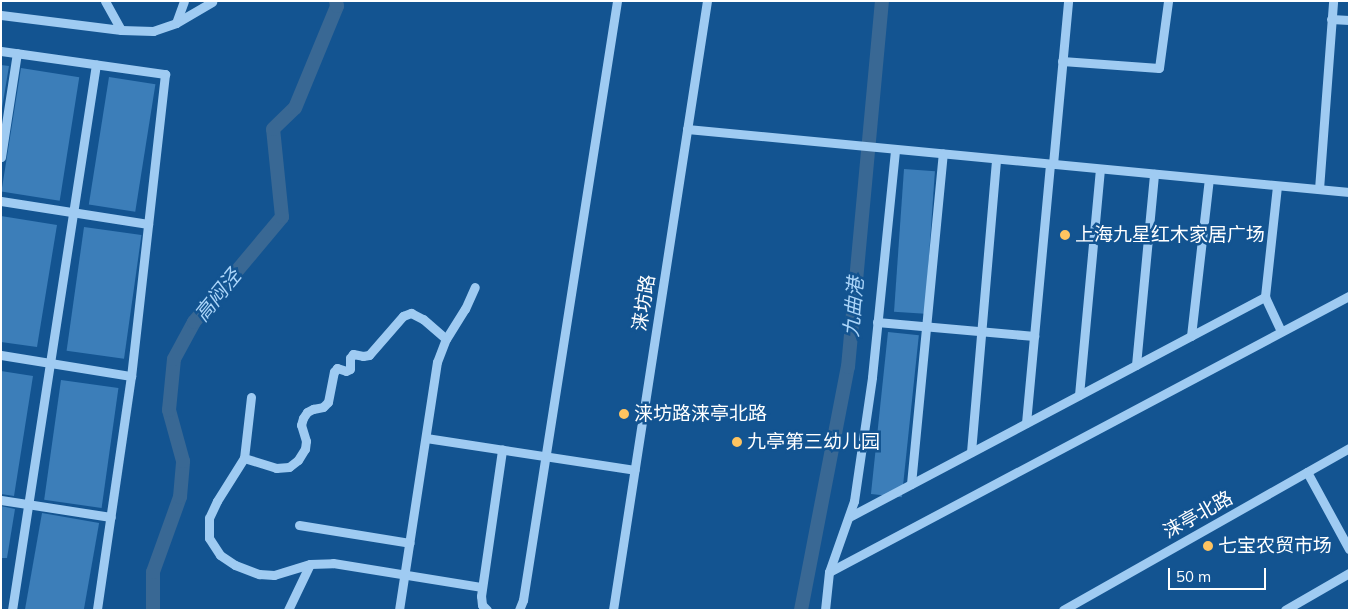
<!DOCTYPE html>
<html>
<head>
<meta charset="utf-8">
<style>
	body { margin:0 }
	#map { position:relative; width:1350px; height:611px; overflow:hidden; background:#135491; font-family:Mulish,"Noto Sans SC",sans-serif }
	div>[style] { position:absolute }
	.canal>* { height:14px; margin:-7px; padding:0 7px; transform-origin:7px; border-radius:7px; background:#396894 }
	.building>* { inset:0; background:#3c7eb9; transform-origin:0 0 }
	.minor>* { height:9px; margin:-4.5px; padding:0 4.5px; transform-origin:4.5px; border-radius:4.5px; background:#9fcbf2 }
	.dots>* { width:14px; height:14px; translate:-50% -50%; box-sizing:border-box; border:2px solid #135491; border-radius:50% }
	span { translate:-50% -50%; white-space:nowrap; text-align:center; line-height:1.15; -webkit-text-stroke:5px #135491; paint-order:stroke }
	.poi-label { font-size:19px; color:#fff }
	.left { translate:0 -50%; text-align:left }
	.street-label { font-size:19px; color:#fff }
	.water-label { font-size:20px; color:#abd5f9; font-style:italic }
	.frame { position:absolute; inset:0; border:2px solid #fff; pointer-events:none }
	.scale { position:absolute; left:1168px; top:568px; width:98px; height:22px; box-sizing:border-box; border:2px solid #fff; border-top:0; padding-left:6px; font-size:15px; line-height:18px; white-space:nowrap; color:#fff; -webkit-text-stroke:4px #135491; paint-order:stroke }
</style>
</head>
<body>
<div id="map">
	<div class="canal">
		<i style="left:153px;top:610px;width:38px;rotate:-90deg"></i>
		<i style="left:153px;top:572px;width:80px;rotate:-70.2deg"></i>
		<i style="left:180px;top:497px;width:36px;rotate:-85deg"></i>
		<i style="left:183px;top:461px;width:53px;rotate:-105.4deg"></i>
		<i style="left:169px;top:410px;width:51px;rotate:-84.4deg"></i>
		<i style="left:174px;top:359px;width:42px;rotate:-61.6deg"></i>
		<i style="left:194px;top:322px;width:137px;rotate:-50deg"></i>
		<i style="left:282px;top:217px;width:88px;rotate:-95.8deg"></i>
		<i style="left:273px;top:129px;width:30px;rotate:-44deg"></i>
		<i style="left:295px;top:108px;width:110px;rotate:-67.6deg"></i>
		<i style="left:337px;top:6px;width:5px;rotate:-101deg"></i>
		<i style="left:801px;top:610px;width:248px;rotate:-79.1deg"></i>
		<i style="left:848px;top:367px;width:368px;rotate:-84.7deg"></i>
	</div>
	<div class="building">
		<i style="clip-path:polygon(1px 65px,9px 66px,1px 114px)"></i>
		<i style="left:21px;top:68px;width:59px;height:125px;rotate:9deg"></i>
		<i style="left:109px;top:77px;width:47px;height:129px;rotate:9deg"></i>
		<i style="left:904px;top:169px;width:31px;height:143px;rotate:4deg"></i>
		<i style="clip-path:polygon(1px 216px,57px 225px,37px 347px,1px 342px)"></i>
		<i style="left:84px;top:227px;width:58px;height:125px;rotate:8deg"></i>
		<i style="left:888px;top:332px;width:31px;height:163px;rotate:6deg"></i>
		<i style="clip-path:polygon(1px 371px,33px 376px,14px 496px,1px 494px)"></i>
		<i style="left:61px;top:380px;width:58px;height:121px;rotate:8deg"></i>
		<i style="clip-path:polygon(1px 506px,15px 509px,7px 558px,1px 558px)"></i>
		<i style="left:42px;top:513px;width:58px;height:98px;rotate:10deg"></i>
	</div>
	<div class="minor">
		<i style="left:105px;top:1px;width:33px;rotate:61deg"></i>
		<i style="left:1px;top:15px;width:121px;rotate:7.1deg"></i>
		<i style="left:121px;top:30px;width:32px;rotate:2deg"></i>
		<i style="left:153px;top:31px;width:24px;rotate:-19deg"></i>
		<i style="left:176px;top:23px;width:42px;rotate:-30.3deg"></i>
		<i style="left:1331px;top:19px;width:18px;rotate:3deg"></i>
		<i style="left:176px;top:23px;width:23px;rotate:-70deg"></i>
		<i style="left:1px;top:51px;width:166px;rotate:8deg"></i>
		<i style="left:165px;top:74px;width:304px;rotate:96.4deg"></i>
		<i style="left:131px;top:376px;width:236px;rotate:98.3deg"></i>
		<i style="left:1062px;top:61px;width:97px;rotate:4.1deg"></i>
		<i style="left:1159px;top:68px;width:68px;rotate:-82.3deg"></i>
		<i style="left:687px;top:129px;width:665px;rotate:5.44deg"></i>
		<i style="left:1px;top:157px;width:105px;rotate:-81.3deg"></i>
		<i style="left:1053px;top:164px;width:164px;rotate:-84.7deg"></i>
		<i style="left:1277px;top:186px;width:112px;rotate:96.2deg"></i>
		<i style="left:1265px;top:297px;width:38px;rotate:65deg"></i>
		<i style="left:1319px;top:189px;width:189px;rotate:-85.7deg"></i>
		<i style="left:1px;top:201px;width:149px;rotate:8.9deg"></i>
		<i style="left:877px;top:322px;width:158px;rotate:5.1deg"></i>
		<i style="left:1191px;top:336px;width:158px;rotate:-83.5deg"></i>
		<i style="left:1px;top:355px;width:132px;rotate:9.2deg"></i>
		<i style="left:1136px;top:365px;width:192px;rotate:-84.6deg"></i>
		<i style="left:1079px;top:395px;width:227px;rotate:-84.7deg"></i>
		<i style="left:251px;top:397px;width:61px;rotate:96.5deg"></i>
		<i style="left:244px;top:458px;width:51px;rotate:122.1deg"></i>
		<i style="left:217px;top:501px;width:19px;rotate:115deg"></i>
		<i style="left:209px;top:518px;width:20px;rotate:90deg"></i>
		<i style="left:209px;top:538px;width:20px;rotate:57deg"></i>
		<i style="left:220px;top:555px;width:18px;rotate:34deg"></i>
		<i style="left:235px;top:565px;width:26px;rotate:21deg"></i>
		<i style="left:259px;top:574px;width:15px;rotate:4deg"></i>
		<i style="left:274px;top:575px;width:38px;rotate:-17deg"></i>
		<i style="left:310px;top:564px;width:23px;rotate:-2deg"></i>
		<i style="left:333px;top:563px;width:151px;rotate:9.2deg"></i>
		<i style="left:1026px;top:423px;width:260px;rotate:-84.7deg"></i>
		<i style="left:426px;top:438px;width:211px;rotate:8.7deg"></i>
		<i style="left:971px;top:452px;width:294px;rotate:-85.1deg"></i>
		<i style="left:244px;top:458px;width:34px;rotate:17deg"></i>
		<i style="left:276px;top:468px;width:13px;rotate:-4deg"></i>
		<i style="left:289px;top:467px;width:11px;rotate:-38deg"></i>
		<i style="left:298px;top:460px;width:13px;rotate:-58deg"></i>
		<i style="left:305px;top:449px;width:8px;rotate:-83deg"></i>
		<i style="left:306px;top:441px;width:17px;rotate:-107deg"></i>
		<i style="left:301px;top:425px;width:7px;rotate:-74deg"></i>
		<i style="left:303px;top:418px;width:7px;rotate:-56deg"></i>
		<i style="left:307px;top:412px;width:7px;rotate:-27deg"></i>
		<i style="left:313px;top:409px;width:10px;rotate:-11deg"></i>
		<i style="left:323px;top:407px;width:7px;rotate:-45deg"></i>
		<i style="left:328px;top:402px;width:31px;rotate:-79deg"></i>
		<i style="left:334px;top:372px;width:5px;rotate:-53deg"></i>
		<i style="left:337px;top:368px;width:9px;rotate:18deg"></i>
		<i style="left:346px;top:371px;width:4px;rotate:-27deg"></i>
		<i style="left:350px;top:369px;width:11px;rotate:-90deg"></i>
		<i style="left:350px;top:358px;width:5px;rotate:-53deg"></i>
		<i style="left:353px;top:354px;width:10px;rotate:11deg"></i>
		<i style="left:363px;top:356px;width:6px;rotate:-9deg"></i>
		<i style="left:369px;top:355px;width:52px;rotate:-48.9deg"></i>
		<i style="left:403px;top:316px;width:9px;rotate:-21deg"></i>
		<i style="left:411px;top:313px;width:13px;rotate:27deg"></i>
		<i style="left:423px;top:319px;width:30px;rotate:41deg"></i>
		<i style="left:1307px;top:472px;width:88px;rotate:61.4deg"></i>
		<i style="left:911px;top:484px;width:332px;rotate:-84.5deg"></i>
		<i style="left:1px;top:500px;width:111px;rotate:8.8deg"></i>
		<i style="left:849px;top:517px;width:471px;rotate:-27.9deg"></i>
		<i style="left:299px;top:525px;width:112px;rotate:9.2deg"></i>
		<i style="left:829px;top:572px;width:589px;rotate:-27.96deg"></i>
		<i style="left:12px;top:610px;width:552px;rotate:-81.25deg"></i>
		<i style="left:288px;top:610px;width:51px;rotate:-64.4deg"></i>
		<i style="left:399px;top:610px;width:251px;rotate:-81.3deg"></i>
		<i style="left:437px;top:362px;width:25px;rotate:-69deg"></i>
		<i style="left:446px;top:339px;width:36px;rotate:-58deg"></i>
		<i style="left:465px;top:309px;width:24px;rotate:-66deg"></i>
		<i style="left:487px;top:610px;width:7px;rotate:-135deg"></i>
		<i style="left:482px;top:605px;width:9px;rotate:-96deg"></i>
		<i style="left:481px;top:596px;width:148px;rotate:-81.8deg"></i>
		<i style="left:519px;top:610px;width:11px;rotate:-68deg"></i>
		<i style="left:523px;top:600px;width:606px;rotate:-81.08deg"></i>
		<i style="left:613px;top:610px;width:616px;rotate:-81.23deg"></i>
		<i style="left:825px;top:610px;width:38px;rotate:-84deg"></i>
		<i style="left:829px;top:572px;width:75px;rotate:-70.6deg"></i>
		<i style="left:854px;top:501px;width:125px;rotate:-81.7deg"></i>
		<i style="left:872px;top:377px;width:229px;rotate:-84.2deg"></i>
		<i style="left:1063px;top:610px;width:329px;rotate:-29.5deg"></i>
		<i style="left:1285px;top:610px;width:74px;rotate:-30deg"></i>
	</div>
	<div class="dots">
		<i style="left:1065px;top:235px;background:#ffc460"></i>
		<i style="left:624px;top:414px;background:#ffc460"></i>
		<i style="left:737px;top:442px;background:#ffc460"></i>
		<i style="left:1208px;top:546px;background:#ffc460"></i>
	</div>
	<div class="poi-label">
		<span class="left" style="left:1075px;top:235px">上海九星红木家居广场</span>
		<span class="left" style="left:634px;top:414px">涞坊路涞亭北路</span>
		<span class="left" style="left:747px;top:442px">九亭第三幼儿园</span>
		<span class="left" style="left:1218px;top:546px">七宝农贸市场</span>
	</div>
	<div class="street-label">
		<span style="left:644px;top:303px;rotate:-81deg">涞坊路</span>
		<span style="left:1198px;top:515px;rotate:-29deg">涞亭北路</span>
	</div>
	<div class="water-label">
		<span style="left:217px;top:295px;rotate:-51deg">高闷泾</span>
		<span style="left:853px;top:307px;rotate:-85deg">九曲港</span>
	</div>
	<div class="frame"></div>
	<div class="scale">50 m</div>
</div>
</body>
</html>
